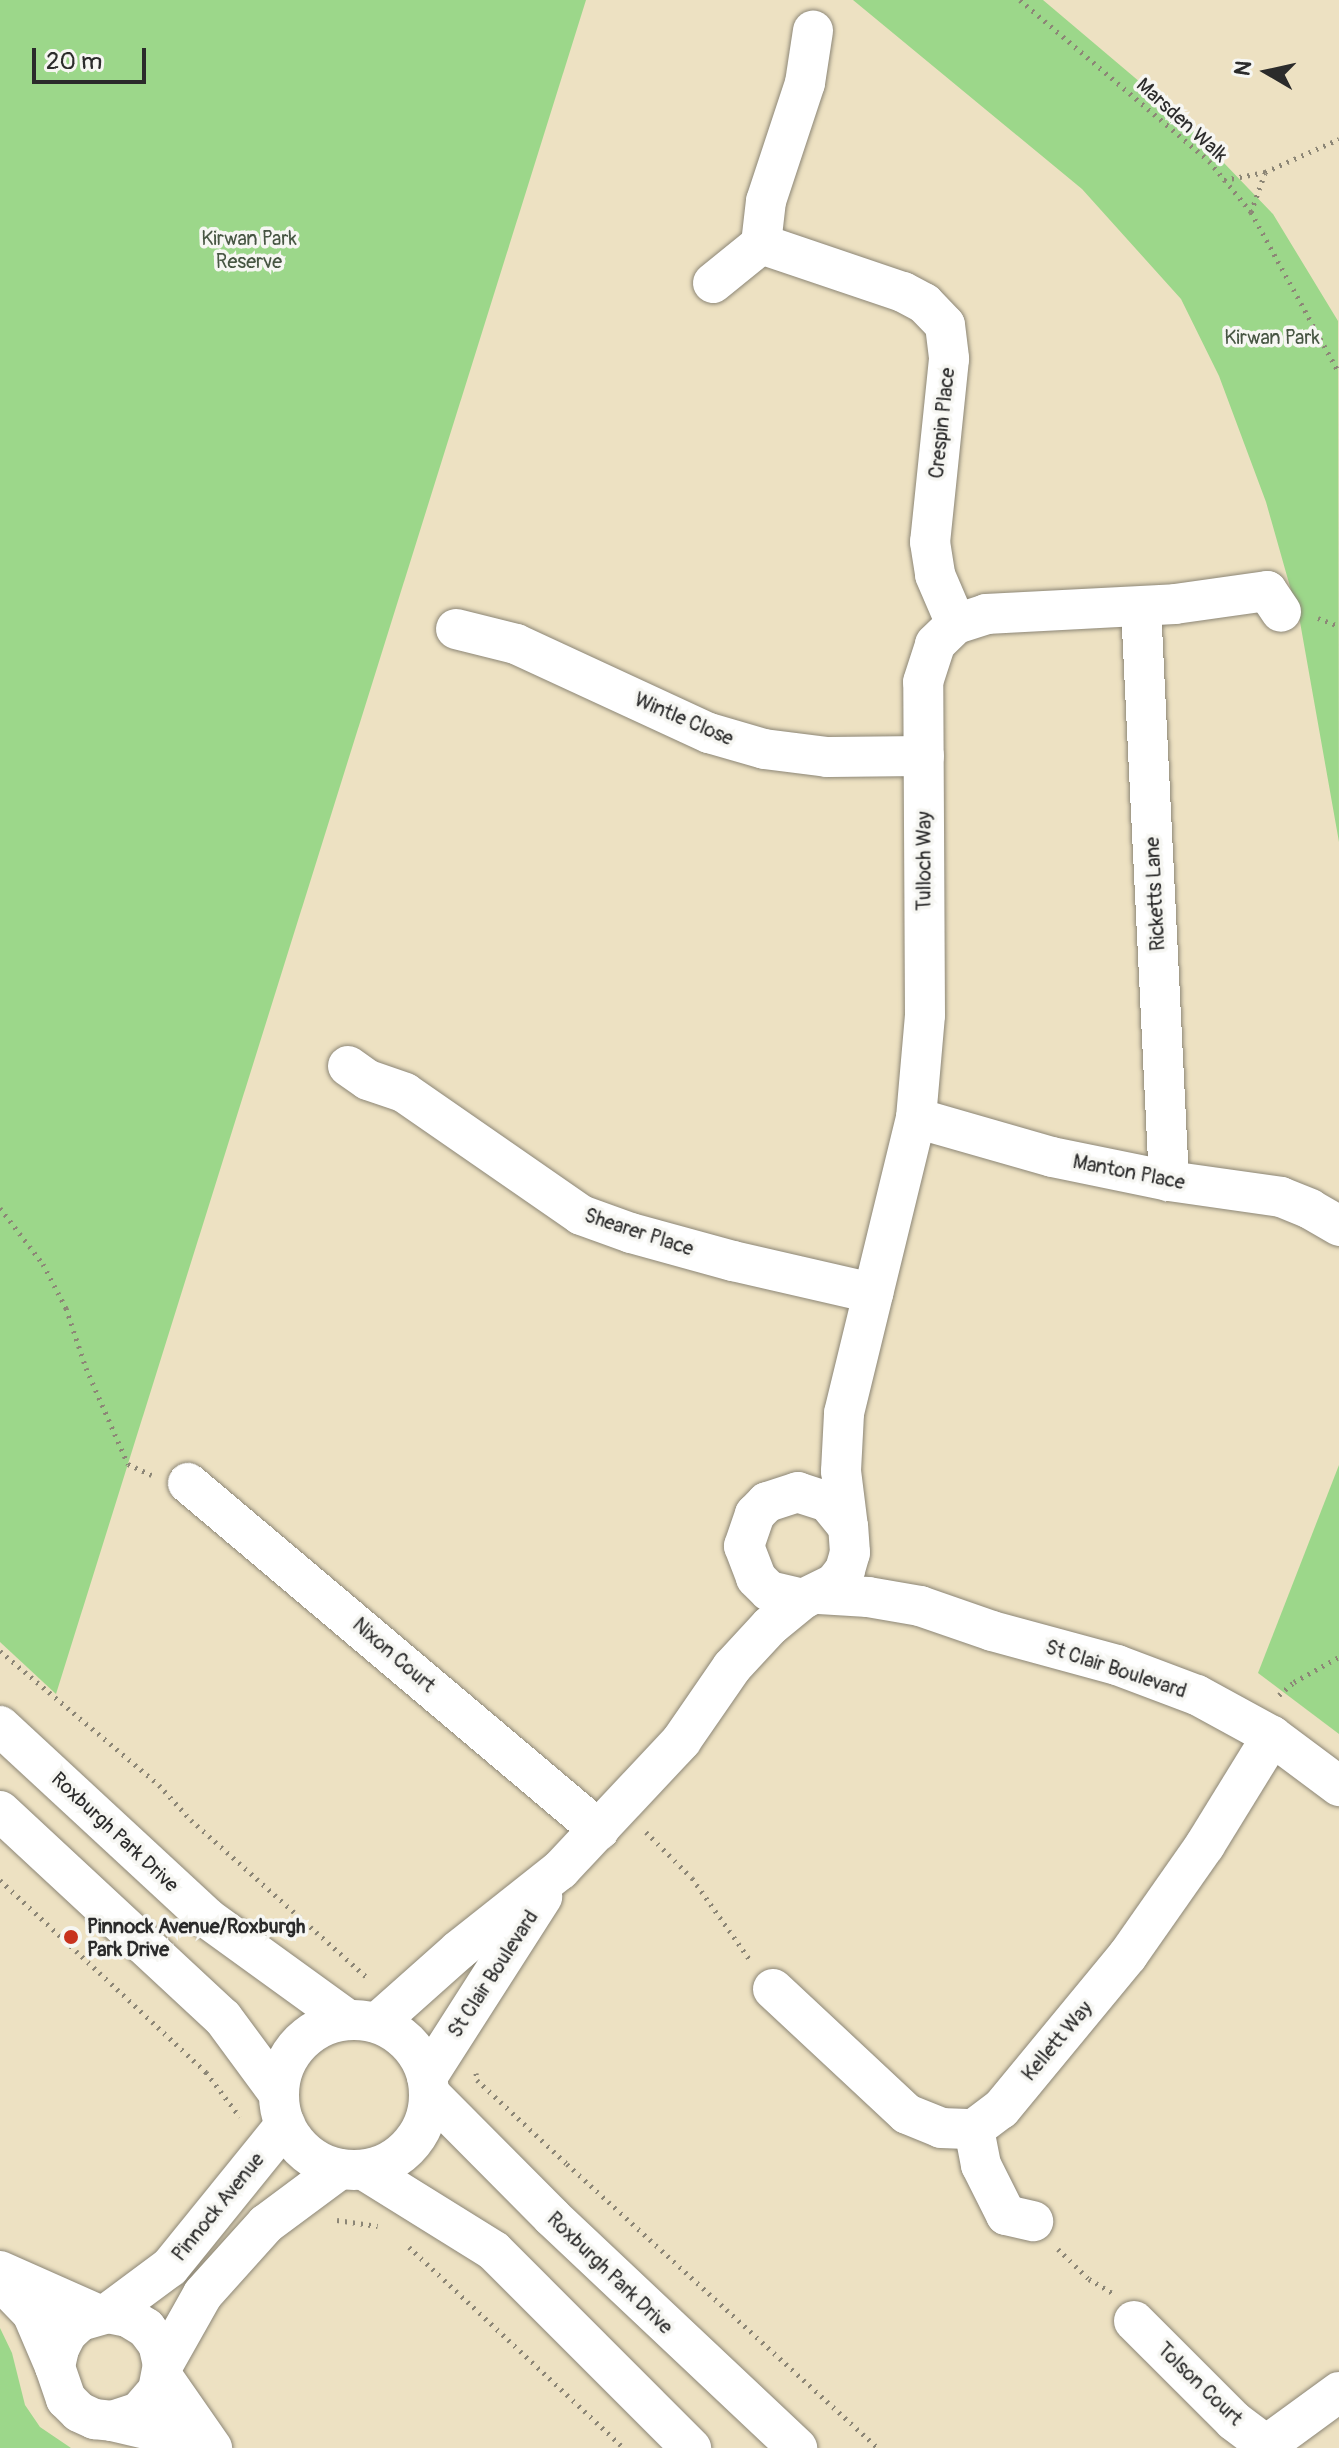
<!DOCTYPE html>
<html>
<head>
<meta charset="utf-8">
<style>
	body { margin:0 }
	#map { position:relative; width:1339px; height:2448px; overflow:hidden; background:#ede1c2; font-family:Pangolin,sans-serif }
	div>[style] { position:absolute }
	.green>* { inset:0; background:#9cd78a }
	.path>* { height:5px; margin-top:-2.5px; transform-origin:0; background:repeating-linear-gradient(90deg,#8c8676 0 2px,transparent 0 8px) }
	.roads { filter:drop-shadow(0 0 2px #8c8676) drop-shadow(0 0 2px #8c8676) }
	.minor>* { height:40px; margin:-20px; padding:0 20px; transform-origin:20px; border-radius:20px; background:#fff }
	.minor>.ring { margin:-20px; padding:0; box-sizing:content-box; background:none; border:40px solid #fff; border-radius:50% }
	.dots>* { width:22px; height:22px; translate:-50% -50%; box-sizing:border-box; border:4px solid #f6f6f2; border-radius:50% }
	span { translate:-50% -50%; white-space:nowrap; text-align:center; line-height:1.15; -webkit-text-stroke:7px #f6f6f2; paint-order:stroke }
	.street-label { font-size:20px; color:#2b2b2b }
	.park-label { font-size:20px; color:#475643 }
	.poi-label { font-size:20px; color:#2b2b2b; font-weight:700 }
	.left { translate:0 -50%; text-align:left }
	.north { position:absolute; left:1227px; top:32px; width:80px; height:80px; -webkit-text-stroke:6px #f6f6f2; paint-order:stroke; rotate:279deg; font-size:22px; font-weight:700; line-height:32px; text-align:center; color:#2b2b2b }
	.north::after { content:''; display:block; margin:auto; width:28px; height:36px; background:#2b2b2b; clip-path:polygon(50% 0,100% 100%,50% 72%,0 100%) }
	.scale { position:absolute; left:32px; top:48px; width:114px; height:36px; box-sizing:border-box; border:4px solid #2b2b2b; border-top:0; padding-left:10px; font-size:24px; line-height:28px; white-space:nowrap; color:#2b2b2b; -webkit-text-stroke:6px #f6f6f2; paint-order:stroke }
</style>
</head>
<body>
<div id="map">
	<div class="green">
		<i style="clip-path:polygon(0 0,586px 0,56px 1694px,0 1642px)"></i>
		<i style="clip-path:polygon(853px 0,1043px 0,1173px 110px,1273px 214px,1338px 321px,1339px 842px,1300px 622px,1266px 502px,1219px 376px,1181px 299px,1082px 189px)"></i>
		<i style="clip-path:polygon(1339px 1465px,1339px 1734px,1258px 1673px)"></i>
		<i style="clip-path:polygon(0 2328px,12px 2353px,25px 2405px,40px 2427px,71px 2448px,0 2448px)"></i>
	</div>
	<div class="path">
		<i style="left:1020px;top:0;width:248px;rotate:40.4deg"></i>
		<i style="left:1209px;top:161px;width:66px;rotate:50.5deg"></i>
		<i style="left:1251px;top:212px;width:183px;rotate:61.3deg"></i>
		<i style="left:1224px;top:180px;width:42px;rotate:-11deg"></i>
		<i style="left:1265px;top:172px;width:81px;rotate:-24deg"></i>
		<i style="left:1251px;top:212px;width:41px;rotate:-70.3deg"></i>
		<i style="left:1318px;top:618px;width:22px;rotate:21deg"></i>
		<i style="left:0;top:1208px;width:71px;rotate:52.5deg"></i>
		<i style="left:43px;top:1264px;width:50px;rotate:62.4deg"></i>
		<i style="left:66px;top:1308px;width:63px;rotate:71.6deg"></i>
		<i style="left:86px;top:1368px;width:105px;rotate:66.4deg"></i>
		<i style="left:128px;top:1464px;width:26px;rotate:25deg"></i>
		<i style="left:0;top:1651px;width:208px;rotate:40.1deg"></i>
		<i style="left:159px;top:1785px;width:47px;rotate:47.6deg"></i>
		<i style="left:191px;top:1820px;width:239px;rotate:41.8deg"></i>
		<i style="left:1279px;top:1695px;width:20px;rotate:-41deg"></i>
		<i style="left:1294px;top:1682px;width:51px;rotate:-29.1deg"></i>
		<i style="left:646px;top:1832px;width:65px;rotate:45deg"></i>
		<i style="left:692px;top:1878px;width:100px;rotate:54.7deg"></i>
		<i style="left:0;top:1880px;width:282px;rotate:43deg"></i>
		<i style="left:206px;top:2072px;width:56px;rotate:52.9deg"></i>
		<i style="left:476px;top:2073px;width:7px;rotate:82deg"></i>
		<i style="left:477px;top:2080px;width:123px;rotate:43deg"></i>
		<i style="left:567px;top:2164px;width:421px;rotate:42.4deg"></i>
		<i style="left:337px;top:2220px;width:41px;rotate:8.3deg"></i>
		<i style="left:409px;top:2247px;width:294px;rotate:43.1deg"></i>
		<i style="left:1058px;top:2249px;width:43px;rotate:44.1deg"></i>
		<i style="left:1089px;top:2279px;width:27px;rotate:31deg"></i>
	</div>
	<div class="roads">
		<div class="minor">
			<i style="left:761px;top:244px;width:150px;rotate:18.7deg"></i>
			<i style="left:903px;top:292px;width:24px;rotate:28deg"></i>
			<i style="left:924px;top:303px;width:30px;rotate:46deg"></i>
			<i style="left:945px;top:325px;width:34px;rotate:83deg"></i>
			<i style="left:949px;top:359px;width:184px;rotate:95.9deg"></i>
			<i style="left:930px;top:542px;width:33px;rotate:81deg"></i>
			<i style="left:935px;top:575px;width:53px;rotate:66.8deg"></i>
			<i style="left:713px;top:283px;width:62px;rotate:-39.1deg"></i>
			<i style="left:761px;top:244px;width:43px;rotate:-83.4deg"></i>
			<i style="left:766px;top:201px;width:124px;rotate:-71.7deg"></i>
			<i style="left:805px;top:83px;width:53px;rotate:-81.3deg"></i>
			<i style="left:1141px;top:607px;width:575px;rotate:87.21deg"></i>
			<i style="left:456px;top:629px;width:62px;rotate:14deg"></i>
			<i style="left:516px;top:644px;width:213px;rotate:24.8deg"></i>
			<i style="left:709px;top:733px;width:57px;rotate:16.2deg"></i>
			<i style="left:764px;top:749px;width:64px;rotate:7.2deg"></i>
			<i style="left:827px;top:757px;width:97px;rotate:-0.6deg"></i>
			<i style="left:348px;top:1066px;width:24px;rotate:35deg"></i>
			<i style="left:368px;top:1080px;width:39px;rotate:19deg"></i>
			<i style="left:405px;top:1093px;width:214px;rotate:34.7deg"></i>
			<i style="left:581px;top:1215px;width:53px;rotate:19.8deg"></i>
			<i style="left:631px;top:1233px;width:106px;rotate:15.4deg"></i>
			<i style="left:733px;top:1261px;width:144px;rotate:12.9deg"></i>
			<i style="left:916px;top:1118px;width:141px;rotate:16deg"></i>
			<i style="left:1052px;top:1157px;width:119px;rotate:11.6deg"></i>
			<i style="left:1169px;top:1181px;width:113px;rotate:8.1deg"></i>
			<i style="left:1281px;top:1197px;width:31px;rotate:22deg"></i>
			<i style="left:1310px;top:1209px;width:34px;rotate:30deg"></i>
			<i style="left:188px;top:1483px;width:538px;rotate:40.17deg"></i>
			<i style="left:848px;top:1527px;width:56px;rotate:-97.1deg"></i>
			<i style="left:841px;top:1471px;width:58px;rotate:-87deg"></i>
			<i style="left:844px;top:1413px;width:304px;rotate:-76.3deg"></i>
			<i style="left:916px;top:1118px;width:103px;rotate:-85deg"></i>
			<i style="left:925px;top:1015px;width:333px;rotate:-90.3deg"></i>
			<i style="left:923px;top:682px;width:40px;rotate:-72deg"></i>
			<i style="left:935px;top:644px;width:29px;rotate:-44deg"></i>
			<i style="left:956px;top:624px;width:32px;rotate:-18deg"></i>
			<i style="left:986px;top:614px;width:189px;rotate:-3deg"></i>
			<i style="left:1175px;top:604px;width:93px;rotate:-8deg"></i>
			<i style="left:1267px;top:591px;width:25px;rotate:56deg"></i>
			<i style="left:819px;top:1594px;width:49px;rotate:3.5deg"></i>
			<i style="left:868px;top:1597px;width:53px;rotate:9.8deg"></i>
			<i style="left:920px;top:1606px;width:76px;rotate:19.1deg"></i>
			<i style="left:992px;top:1631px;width:130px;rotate:15.2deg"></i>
			<i style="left:1117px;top:1665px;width:85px;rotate:20.6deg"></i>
			<i style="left:1197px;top:1695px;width:85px;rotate:28.7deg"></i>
			<i style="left:1272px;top:1736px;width:84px;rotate:36.7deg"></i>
			<i style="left:0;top:1726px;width:282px;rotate:42.8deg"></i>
			<i style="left:207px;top:1918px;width:174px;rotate:35.9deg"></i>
			<i style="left:0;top:1811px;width:304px;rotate:42.9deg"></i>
			<i style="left:223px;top:2018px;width:94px;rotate:53.6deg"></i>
			<i style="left:773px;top:1989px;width:183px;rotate:43deg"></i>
			<i style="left:907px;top:2114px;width:37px;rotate:22deg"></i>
			<i style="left:941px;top:2128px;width:33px;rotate:2deg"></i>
			<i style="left:974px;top:2129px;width:34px;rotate:-37deg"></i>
			<i style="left:1001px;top:2109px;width:200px;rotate:-50.5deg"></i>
			<i style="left:1128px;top:1955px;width:134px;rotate:-55deg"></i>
			<i style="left:1205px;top:1845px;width:128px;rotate:-58.4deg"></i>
			<i class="ring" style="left:279px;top:2020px;width:110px;height:110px"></i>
			<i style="left:377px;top:2023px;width:110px;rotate:-41.7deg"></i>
			<i style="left:459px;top:1950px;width:129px;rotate:-38.4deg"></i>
			<i style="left:560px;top:1870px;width:177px;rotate:-46.8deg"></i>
			<i style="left:681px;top:1741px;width:90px;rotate:-55.4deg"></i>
			<i style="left:732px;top:1667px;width:56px;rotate:-47.2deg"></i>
			<i style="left:770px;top:1626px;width:43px;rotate:-39.3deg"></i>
			<i style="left:803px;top:1599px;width:34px;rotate:-26deg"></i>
			<i style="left:834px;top:1584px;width:18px;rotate:-52deg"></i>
			<i style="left:845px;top:1570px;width:18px;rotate:-74deg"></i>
			<i style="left:850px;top:1553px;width:26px;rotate:-94deg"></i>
			<i style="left:848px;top:1527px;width:32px;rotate:-129deg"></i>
			<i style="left:828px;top:1502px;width:32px;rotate:-162deg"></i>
			<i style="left:798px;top:1492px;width:33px;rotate:162deg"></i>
			<i style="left:767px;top:1502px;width:17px;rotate:135deg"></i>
			<i style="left:755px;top:1514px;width:34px;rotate:109deg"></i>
			<i style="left:744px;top:1546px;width:34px;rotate:69deg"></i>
			<i style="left:756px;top:1578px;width:18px;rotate:45deg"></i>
			<i style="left:769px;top:1591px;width:35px;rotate:13deg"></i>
			<i style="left:427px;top:2077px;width:214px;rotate:-57.4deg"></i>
			<i style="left:429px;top:2093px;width:175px;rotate:45.2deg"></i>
			<i style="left:552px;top:2217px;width:337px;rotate:43.3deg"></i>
			<i style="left:974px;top:2129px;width:37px;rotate:79deg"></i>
			<i style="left:981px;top:2165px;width:56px;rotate:63.4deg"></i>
			<i style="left:1006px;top:2215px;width:28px;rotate:13deg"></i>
			<i style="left:364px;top:2170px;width:153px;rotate:31.9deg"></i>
			<i style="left:494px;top:2251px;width:279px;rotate:45deg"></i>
			<i style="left:0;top:2271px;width:106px;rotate:23.9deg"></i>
			<i style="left:0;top:2280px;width:46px;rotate:45.9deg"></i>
			<i style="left:32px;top:2313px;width:59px;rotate:66.9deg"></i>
			<i style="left:108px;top:2313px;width:77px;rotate:-36.6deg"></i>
			<i style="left:170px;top:2267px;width:183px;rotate:-51deg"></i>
			<i style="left:1134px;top:2321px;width:141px;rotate:45deg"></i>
			<i style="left:1234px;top:2421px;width:45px;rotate:36.9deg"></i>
			<i style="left:163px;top:2365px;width:22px;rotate:-103deg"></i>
			<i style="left:158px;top:2344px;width:20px;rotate:-127deg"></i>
			<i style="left:146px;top:2328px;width:21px;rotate:-149deg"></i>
			<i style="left:128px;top:2317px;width:20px;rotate:-169deg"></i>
			<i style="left:108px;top:2313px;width:29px;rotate:164deg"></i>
			<i style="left:80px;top:2321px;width:18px;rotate:137deg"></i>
			<i style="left:67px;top:2333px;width:18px;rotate:117deg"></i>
			<i style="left:59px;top:2349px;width:18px;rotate:103deg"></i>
			<i style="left:55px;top:2367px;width:34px;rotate:71deg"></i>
			<i style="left:66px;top:2399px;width:18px;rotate:45deg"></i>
			<i style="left:79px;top:2412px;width:17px;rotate:25deg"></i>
			<i style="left:94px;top:2419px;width:18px;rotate:6deg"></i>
			<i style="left:112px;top:2421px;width:28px;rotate:-18deg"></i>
			<i style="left:139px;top:2412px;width:29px;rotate:-49deg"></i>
			<i style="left:158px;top:2390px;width:25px;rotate:-79deg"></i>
			<i style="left:163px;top:2365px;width:81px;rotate:-60.6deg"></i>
			<i style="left:203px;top:2294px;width:94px;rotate:-48deg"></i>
			<i style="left:266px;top:2224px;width:92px;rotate:-36.6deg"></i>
			<i style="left:162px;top:2376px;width:88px;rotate:55.2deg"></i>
			<i style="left:112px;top:2421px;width:57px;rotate:13.1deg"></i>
			<i style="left:168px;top:2434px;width:30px;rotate:27deg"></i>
			<i style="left:1268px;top:2444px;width:88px;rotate:-36.2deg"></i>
		</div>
	</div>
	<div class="dots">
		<i style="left:71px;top:1937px;background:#c8321e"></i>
	</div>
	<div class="street-label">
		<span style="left:1182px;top:120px;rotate:42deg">Marsden Walk</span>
		<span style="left:942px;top:423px;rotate:-84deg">Crespin Place</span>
		<span style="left:684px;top:719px;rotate:23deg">Wintle Close</span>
		<span style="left:924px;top:861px;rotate:-90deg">Tulloch Way</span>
		<span style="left:1155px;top:894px;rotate:-93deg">Ricketts Lane</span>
		<span style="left:1129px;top:1172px;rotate:11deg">Manton Place</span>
		<span style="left:639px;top:1232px;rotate:18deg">Shearer Place</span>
		<span style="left:394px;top:1655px;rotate:41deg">Nixon Court</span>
		<span style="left:1116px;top:1669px;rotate:18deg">St Clair Boulevard</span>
		<span style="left:115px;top:1832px;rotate:43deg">Roxburgh Park Drive</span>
		<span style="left:493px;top:1974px;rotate:-57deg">St Clair Boulevard</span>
		<span style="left:1057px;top:2041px;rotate:-50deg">Kellett Way</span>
		<span style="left:218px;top:2207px;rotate:-51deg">Pinnock Avenue</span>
		<span style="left:610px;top:2273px;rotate:44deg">Roxburgh Park Drive</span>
		<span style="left:1200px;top:2384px;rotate:44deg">Tolson Court</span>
	</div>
	<div class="park-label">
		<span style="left:249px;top:250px">Kirwan Park<br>Reserve</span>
		<span style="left:1272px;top:337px">Kirwan Park</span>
	</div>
	<div class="poi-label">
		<span class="left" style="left:87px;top:1938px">Pinnock Avenue/Roxburgh<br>Park Drive</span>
	</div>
	<div class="north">N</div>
	<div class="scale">20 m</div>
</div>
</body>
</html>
